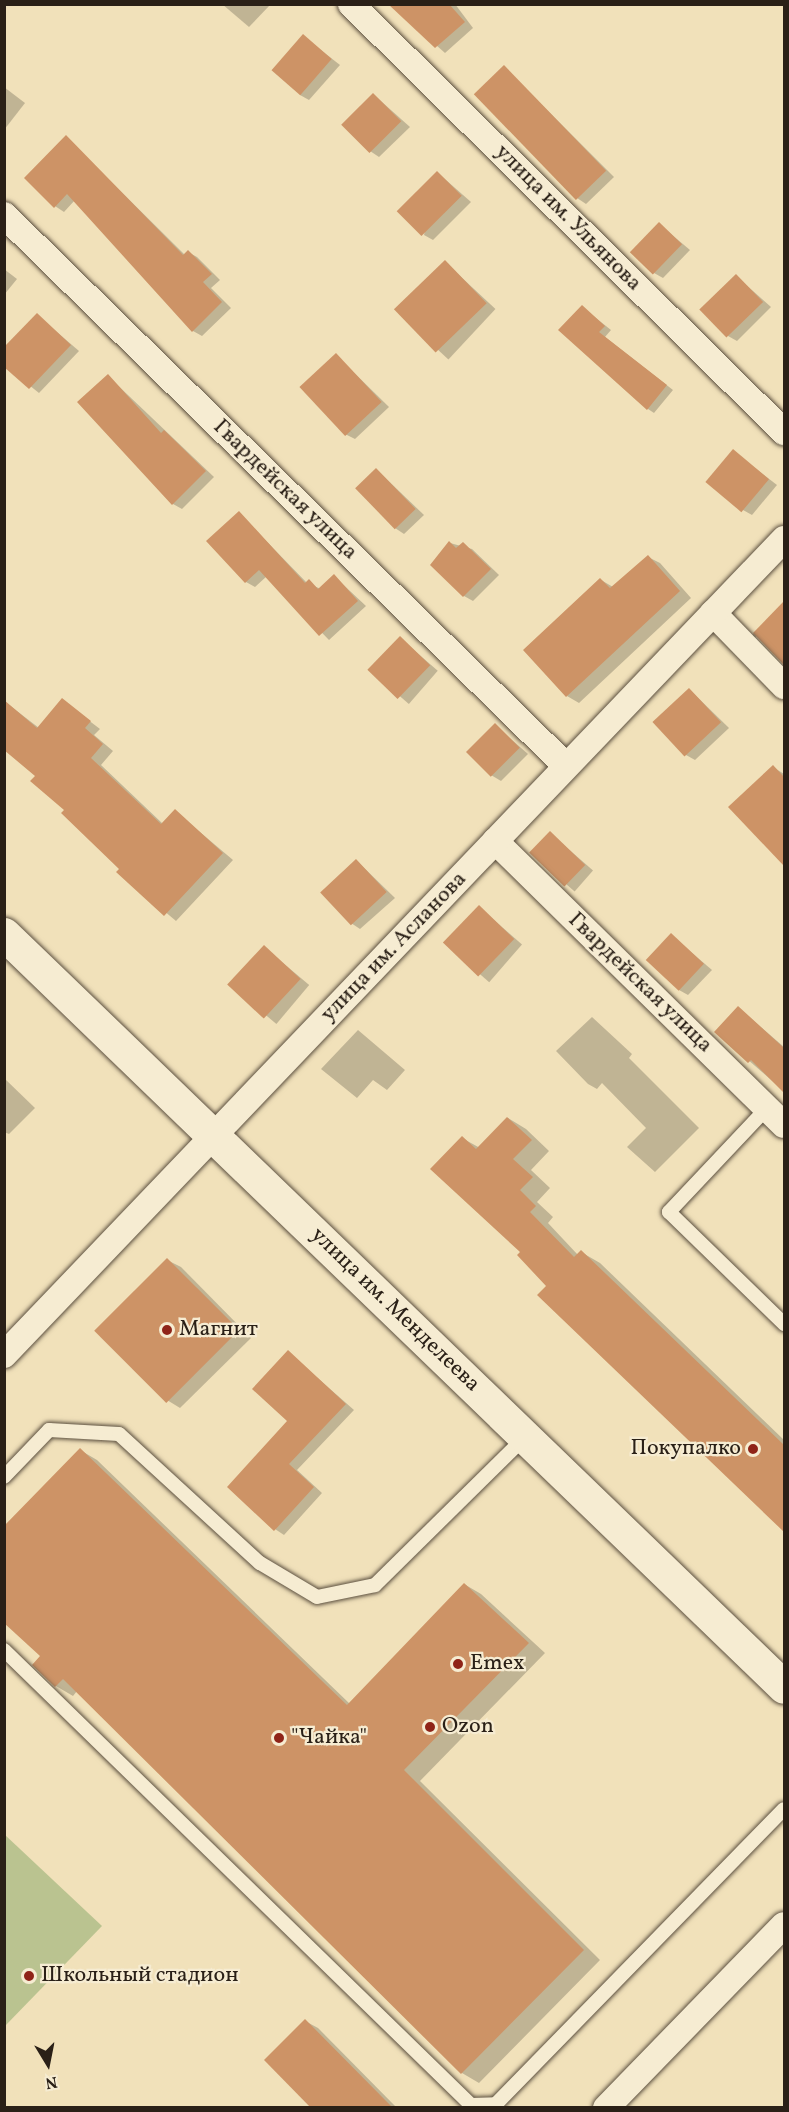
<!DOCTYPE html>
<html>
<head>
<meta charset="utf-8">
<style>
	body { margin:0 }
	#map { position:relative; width:789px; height:2112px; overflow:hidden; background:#f1e1ba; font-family:Vollkorn,serif }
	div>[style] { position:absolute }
	.green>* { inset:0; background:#bac390 }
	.shadow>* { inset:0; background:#0003; transform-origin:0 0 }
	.building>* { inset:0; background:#cd9366; transform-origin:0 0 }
	.roads { filter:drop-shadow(0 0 2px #5c5040) drop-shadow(0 0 2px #5c5040) }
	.service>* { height:14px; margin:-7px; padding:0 7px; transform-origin:7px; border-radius:7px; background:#f6ecd2 }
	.minor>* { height:26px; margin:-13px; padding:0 13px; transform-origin:13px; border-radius:13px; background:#f6ecd2 }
	.secondary>* { height:33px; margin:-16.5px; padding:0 16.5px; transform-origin:16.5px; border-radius:16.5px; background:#f6ecd2 }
	.dots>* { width:16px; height:16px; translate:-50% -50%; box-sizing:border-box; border:3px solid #f6ecd2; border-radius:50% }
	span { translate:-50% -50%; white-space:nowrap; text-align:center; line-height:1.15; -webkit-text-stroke:4.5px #f6ecd2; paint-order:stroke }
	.street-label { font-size:22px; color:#2a2017 }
	.poi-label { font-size:22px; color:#2a2017 }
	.left { translate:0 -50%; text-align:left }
	.right { translate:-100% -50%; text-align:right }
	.frame { position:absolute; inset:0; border:6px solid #2a2017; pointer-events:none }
	.north { position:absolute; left:18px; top:2034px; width:60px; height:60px; -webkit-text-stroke:4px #f6ecd2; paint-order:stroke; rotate:170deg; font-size:16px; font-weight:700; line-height:24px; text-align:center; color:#2a2017 }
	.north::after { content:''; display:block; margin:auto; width:21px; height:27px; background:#2a2017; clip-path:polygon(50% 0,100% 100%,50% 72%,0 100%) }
</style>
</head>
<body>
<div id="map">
	<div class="green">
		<i style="clip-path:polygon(4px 1834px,102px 1926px,5px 2026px,4px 2026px)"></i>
	</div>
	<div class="shadow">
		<i style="clip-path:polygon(222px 4px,271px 4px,249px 27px)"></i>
		<i style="clip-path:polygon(390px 4px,455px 4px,473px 28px,445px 53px)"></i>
		<i style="clip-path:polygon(303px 36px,340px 65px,309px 100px,300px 95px)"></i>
		<i style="clip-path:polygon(504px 67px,614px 177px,586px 204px,577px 198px)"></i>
		<i style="clip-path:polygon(4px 87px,25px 103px,4px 130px)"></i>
		<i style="clip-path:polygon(373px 94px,410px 127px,379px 157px,370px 151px)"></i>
		<i style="clip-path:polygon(66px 137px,185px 255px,188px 252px,197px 257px,220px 280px,211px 288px,231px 308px,202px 336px,193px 331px,75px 200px,64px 212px,55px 206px)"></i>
		<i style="clip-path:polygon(438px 173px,471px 202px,433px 240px,424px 235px)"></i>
		<i style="clip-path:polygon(659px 224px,690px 250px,663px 278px,654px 273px)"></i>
		<i style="left:445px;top:262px;width:69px;height:69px;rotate:43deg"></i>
		<i style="clip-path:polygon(4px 269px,17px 279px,4px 295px)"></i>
		<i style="clip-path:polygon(736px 276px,771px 307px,737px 341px,728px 336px)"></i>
		<i style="clip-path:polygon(582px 307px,611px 330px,605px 337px,673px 390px,654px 413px,648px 409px)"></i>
		<i style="clip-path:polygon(37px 315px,79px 351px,39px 393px,4px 365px)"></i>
		<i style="clip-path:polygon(336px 355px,389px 407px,355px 439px,345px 434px)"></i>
		<i style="clip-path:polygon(108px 376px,214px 477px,182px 509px,173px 504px)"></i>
		<i style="clip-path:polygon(733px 451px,777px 485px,752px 515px,743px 510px)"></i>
		<i style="clip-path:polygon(376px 469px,424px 515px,404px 534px,395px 528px)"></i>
		<i style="clip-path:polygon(239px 513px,307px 583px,321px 589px,334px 576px,366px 606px,329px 640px,267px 576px,255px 587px,246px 582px)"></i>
		<i style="clip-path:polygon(450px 543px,472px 549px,499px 575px,473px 601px,464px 596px)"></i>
		<i style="clip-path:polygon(648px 557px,660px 563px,691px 598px,579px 703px,567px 696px,601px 580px,613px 587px)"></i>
		<i style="left:781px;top:606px;width:4px;height:53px;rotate:45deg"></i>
		<i style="left:400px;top:638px;width:50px;height:44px;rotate:41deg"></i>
		<i style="clip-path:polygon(689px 689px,729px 728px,695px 760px,686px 755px)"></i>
		<i style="clip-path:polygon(62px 700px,100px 729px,94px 735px,113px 751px,101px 765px,163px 824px,175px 811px,233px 860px,176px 921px,118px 872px,121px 869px,37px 775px,4px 701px,39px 728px)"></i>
		<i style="clip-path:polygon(495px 725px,528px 754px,501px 781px,491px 775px)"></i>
		<i style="clip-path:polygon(773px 767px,784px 774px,784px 864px,730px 807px)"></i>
		<i style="left:550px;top:833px;width:57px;height:28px;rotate:41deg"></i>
		<i style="clip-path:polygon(357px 861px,395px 898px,360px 929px,351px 923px)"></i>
		<i style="left:479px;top:907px;width:57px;height:50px;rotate:41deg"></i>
		<i style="clip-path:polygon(671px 935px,712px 970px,688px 995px,679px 990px)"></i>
		<i style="left:264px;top:947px;width:59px;height:51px;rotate:40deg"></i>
		<i style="clip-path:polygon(739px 1008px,784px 1047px,784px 1091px,716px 1032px)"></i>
		<i style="clip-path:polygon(592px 1017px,632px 1054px,629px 1058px,699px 1128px,655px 1172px,627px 1147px,646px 1128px,602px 1083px,597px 1089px,588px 1084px,556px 1051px)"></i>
		<i style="clip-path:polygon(358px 1030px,405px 1070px,387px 1090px,373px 1080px,357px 1098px,321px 1069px)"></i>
		<i style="clip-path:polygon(4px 1078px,35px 1108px,9px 1134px,4px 1132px)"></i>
		<i style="clip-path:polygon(508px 1118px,526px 1129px,549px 1151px,531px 1170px,550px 1188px,537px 1202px,553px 1217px,548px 1223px,578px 1255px,581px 1252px,600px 1263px,784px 1440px,784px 1529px,548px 1286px,522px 1252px,462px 1138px,480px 1148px)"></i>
		<i style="clip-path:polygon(167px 1260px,181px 1267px,251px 1338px,180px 1408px,167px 1400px)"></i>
		<i style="clip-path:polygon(288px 1352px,354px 1410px,297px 1470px,322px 1493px,284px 1535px,275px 1529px,289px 1421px)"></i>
		<i style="clip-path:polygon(80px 1450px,97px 1460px,350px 1704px,464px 1584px,481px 1594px,545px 1653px,420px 1781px,600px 1960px,479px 2083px,462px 2073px,77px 1691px,73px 1696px,56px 1686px,42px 1656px)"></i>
		<i style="clip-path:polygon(305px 2021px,318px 2028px,397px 2108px,313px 2108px)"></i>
	</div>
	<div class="building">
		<i style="clip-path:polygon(388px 4px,449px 4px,465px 22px,435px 48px)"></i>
		<i style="left:303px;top:34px;width:38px;height:48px;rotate:41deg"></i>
		<i style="left:504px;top:65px;width:147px;height:42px;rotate:46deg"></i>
		<i style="left:373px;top:93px;width:40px;height:45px;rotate:45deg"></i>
		<i style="clip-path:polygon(66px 135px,183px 255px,188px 250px,212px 274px,203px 282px,222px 302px,192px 332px,67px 194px,54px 208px,24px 178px)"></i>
		<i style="left:437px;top:171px;width:35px;height:57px;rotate:45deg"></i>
		<i style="left:659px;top:222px;width:32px;height:42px;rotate:44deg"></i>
		<i style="left:445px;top:260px;width:60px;height:71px;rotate:46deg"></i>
		<i style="left:736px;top:274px;width:39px;height:51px;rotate:46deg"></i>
		<i style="clip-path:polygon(582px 305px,605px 326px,599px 332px,667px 385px,647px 410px,558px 330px)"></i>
		<i style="clip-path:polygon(37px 313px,71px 345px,29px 389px,4px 367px,4px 347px)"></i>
		<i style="left:336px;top:353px;width:67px;height:50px;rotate:47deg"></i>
		<i style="clip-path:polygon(108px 374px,161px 433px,164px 430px,206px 471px,172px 505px,77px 402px)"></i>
		<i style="left:733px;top:449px;width:47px;height:43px;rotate:40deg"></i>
		<i style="left:376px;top:468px;width:57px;height:29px;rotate:46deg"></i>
		<i style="clip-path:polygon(239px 511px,305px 583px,309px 579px,318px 589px,334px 574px,358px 601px,319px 636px,259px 570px,245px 583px,206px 541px)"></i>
		<i style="clip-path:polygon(449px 541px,456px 548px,463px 542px,491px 569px,463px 597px,430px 565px)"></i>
		<i style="clip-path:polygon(648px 555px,680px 591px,566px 697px,523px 650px,600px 578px,610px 588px)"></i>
		<i style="clip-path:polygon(784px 601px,784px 665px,753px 633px)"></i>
		<i style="left:400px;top:636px;width:42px;height:47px;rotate:44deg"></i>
		<i style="left:689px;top:688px;width:47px;height:50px;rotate:47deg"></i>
		<i style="clip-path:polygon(62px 698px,91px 721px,85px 728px,103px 744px,91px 758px,161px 824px,175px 809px,223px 853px,164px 916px,116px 872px,119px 869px,61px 813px,64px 810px,30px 781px,35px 776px,4px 750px,4px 700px,37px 728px)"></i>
		<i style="left:495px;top:723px;width:35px;height:41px;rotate:45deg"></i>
		<i style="clip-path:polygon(773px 765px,784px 777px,784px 866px,728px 807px)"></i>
		<i style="left:550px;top:831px;width:49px;height:30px;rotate:44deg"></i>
		<i style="left:356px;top:859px;width:45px;height:49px;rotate:47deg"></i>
		<i style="left:479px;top:905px;width:49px;height:52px;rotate:44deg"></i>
		<i style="left:671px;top:933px;width:45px;height:37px;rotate:43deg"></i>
		<i style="left:264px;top:945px;width:50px;height:54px;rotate:43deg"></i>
		<i style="clip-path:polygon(738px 1006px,784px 1048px,784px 1093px,751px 1060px,748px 1063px,714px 1032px)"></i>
		<i style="clip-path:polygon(507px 1117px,532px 1140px,513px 1159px,533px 1177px,520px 1190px,536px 1206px,530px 1212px,574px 1257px,581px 1250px,784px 1445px,784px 1532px,537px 1295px,546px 1286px,517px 1255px,520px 1252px,430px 1169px,462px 1136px,476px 1149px)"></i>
		<i style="left:167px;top:1258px;width:102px;height:103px;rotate:45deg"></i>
		<i style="clip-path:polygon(288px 1350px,346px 1404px,289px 1464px,314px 1487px,274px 1531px,227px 1487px,287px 1421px,252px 1389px)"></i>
		<i style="clip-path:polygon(80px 1448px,347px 1705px,464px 1583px,529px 1643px,404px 1770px,584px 1950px,461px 2074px,63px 1679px,55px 1687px,32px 1665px,40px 1656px,4px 1623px,4px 1526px)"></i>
		<i style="clip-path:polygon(305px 2019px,393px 2108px,311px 2108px,264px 2060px)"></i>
	</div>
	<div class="roads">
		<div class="service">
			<i style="left:767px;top:1108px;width:143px;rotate:133.3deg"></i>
			<i style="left:669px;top:1212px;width:161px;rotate:44.2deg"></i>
			<i style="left:4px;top:1477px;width:65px;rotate:-46.2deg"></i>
			<i style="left:49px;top:1430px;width:70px;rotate:3.3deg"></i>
			<i style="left:119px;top:1434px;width:191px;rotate:42.5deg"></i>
			<i style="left:260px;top:1563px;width:66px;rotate:30.8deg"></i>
			<i style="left:317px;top:1597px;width:59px;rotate:-11.7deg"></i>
			<i style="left:375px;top:1585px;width:211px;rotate:-44.6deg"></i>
			<i style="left:4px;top:1650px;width:652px;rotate:44.25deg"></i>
			<i style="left:471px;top:2105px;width:25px;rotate:-2deg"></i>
			<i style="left:496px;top:2104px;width:412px;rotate:-45.7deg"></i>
		</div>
		<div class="minor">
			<i style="left:351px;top:4px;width:609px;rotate:44.67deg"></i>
			<i style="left:4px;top:215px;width:787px;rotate:44.43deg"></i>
			<i style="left:713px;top:613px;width:102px;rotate:45.8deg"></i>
			<i style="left:495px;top:841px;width:405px;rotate:44.5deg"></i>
			<i style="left:4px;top:1355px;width:1129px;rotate:-46.29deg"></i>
			<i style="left:606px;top:2108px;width:255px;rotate:-45.8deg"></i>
		</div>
		<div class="secondary">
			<i style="left:4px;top:934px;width:1084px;rotate:43.99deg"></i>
		</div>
	</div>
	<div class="dots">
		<i style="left:167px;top:1330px;background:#8f2418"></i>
		<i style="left:753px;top:1449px;background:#8f2418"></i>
		<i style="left:458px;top:1664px;background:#8f2418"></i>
		<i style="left:430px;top:1727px;background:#8f2418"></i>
		<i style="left:279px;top:1738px;background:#8f2418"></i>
		<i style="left:29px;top:1976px;background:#8f2418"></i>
	</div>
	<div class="street-label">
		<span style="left:568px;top:218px;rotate:45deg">улица им. Ульянова</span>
		<span style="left:285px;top:490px;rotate:44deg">Гвардейская улица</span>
		<span style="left:394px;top:947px;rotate:-46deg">улица им. Асланова</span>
		<span style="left:640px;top:983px;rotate:44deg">Гвардейская улица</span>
		<span style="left:395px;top:1310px;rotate:44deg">улица им. Менделеева</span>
	</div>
	<div class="poi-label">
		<span class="left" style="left:179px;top:1330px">Магнит</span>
		<span class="right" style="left:741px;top:1449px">Покупалко</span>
		<span class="left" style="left:470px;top:1664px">Emex</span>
		<span class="left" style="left:442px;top:1727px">Ozon</span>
		<span class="left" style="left:291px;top:1738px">"Чайка"</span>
		<span class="left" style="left:41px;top:1976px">Школьный стадион</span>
	</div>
	<div class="frame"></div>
	<div class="north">N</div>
</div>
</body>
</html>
